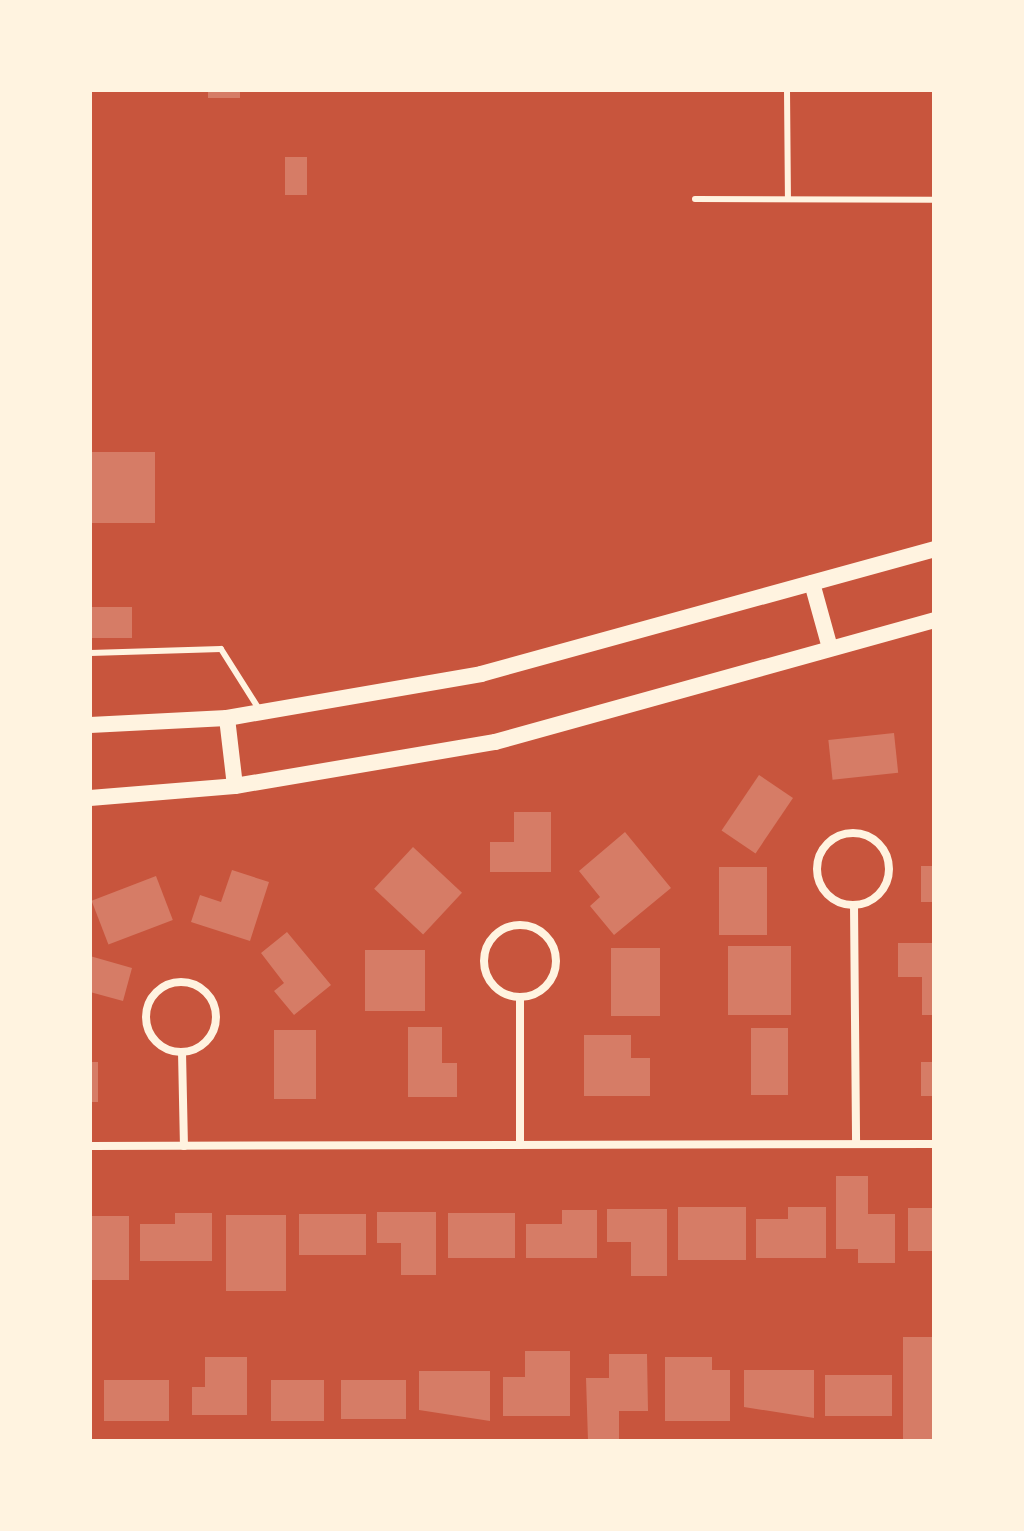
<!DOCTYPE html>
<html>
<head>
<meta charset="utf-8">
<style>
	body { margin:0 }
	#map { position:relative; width:1024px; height:1531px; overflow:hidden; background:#c8553d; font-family:Rubik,sans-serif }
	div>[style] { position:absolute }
	.building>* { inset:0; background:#d67c66; transform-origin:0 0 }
	.service>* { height:6px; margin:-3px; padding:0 3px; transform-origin:3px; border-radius:3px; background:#fff3e0 }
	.minor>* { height:8px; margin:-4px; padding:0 4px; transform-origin:4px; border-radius:4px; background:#fff3e0 }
	.minor>.ring { margin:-4px; padding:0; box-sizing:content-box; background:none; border:8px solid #fff3e0; border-radius:50% }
	.secondary>* { height:16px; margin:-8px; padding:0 8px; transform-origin:8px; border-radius:8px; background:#fff3e0 }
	span { translate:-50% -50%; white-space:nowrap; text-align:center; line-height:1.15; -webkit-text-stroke:8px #fff3e0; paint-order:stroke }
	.frame { position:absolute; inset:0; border:92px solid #fff3e0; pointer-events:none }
</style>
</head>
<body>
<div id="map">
	<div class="building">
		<i style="left:208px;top:90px;width:32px;height:8px"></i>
		<i style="left:285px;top:157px;width:22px;height:38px"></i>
		<i style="left:90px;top:452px;width:65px;height:71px"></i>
		<i style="left:90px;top:607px;width:42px;height:31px"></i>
		<i style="left:894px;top:733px;width:40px;height:66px;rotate:84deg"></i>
		<i style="left:759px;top:775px;width:41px;height:67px;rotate:34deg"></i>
		<i style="clip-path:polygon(514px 812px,551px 812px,551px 872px,490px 872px,490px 842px,514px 842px)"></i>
		<i style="clip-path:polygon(625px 832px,671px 888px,614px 935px,590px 906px,600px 897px,579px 871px)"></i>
		<i style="left:413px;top:847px;width:67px;height:57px;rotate:43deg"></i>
		<i style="left:921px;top:866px;width:13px;height:36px"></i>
		<i style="left:719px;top:867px;width:48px;height:68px"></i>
		<i style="clip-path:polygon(232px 870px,269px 882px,250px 941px,191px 922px,200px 895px,221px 902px)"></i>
		<i style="left:156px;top:876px;width:47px;height:69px;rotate:69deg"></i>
		<i style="clip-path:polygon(287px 932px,331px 985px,294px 1015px,274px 991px,284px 983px,261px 953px)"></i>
		<i style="clip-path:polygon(898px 943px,934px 943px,934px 1015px,922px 1015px,922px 977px,898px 977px)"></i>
		<i style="left:728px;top:946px;width:63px;height:69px"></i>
		<i style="left:611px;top:948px;width:49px;height:68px"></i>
		<i style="left:365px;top:950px;width:60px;height:61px"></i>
		<i style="clip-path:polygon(90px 956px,132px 968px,123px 1001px,90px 992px)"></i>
		<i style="clip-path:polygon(408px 1027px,442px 1027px,442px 1063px,457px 1063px,457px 1097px,408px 1097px)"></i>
		<i style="left:751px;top:1028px;width:37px;height:67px"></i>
		<i style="left:274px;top:1030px;width:42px;height:69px"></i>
		<i style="clip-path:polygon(584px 1035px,631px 1035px,631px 1058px,650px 1058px,650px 1096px,584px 1096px)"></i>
		<i style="left:90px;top:1062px;width:8px;height:40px"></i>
		<i style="left:921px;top:1062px;width:13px;height:34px"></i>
		<i style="clip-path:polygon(836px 1176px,868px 1176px,868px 1214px,895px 1214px,895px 1263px,858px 1263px,858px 1249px,836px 1249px)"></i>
		<i style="left:678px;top:1207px;width:68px;height:53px"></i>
		<i style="clip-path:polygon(788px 1207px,826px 1207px,826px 1258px,756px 1258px,756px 1219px,788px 1219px)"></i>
		<i style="left:908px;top:1208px;width:26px;height:43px"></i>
		<i style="clip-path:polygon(607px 1209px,667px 1209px,667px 1276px,631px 1276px,631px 1242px,607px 1242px)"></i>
		<i style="clip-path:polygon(562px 1210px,597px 1210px,597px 1258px,526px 1258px,526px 1224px,562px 1224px)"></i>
		<i style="clip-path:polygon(377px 1212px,436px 1212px,436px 1275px,401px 1275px,401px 1243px,377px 1243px)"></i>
		<i style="clip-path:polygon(175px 1213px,212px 1213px,212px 1261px,140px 1261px,140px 1224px,175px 1224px)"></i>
		<i style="left:448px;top:1213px;width:67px;height:45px"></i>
		<i style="left:299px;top:1214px;width:67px;height:41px"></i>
		<i style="left:226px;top:1215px;width:60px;height:76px"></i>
		<i style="left:90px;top:1216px;width:39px;height:64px"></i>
		<i style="left:903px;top:1337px;width:31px;height:104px"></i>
		<i style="clip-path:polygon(525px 1351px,570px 1351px,570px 1416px,503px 1416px,503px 1377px,525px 1377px)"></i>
		<i style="clip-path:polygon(609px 1354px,647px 1354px,648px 1411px,619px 1411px,619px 1441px,588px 1441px,586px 1378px,609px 1378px)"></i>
		<i style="clip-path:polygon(205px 1357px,247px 1357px,247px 1415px,192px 1415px,192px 1387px,205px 1387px)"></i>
		<i style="clip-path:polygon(665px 1357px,712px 1357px,712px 1370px,730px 1370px,730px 1421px,665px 1421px)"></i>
		<i style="clip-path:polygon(744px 1370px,814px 1370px,814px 1418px,744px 1407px)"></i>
		<i style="clip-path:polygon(419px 1371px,490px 1371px,490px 1421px,419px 1410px)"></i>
		<i style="left:825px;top:1375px;width:67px;height:41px"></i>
		<i style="left:104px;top:1380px;width:65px;height:41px"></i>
		<i style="left:271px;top:1380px;width:53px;height:41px"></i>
		<i style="left:341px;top:1380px;width:65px;height:39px"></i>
	</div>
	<div class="service">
		<i style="left:787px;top:90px;width:109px;rotate:89.5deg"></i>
		<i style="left:695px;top:199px;width:239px;rotate:0.2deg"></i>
		<i style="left:90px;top:653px;width:131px;rotate:-1.7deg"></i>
		<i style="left:221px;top:649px;width:71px;rotate:57.7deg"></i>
	</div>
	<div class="minor">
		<i class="ring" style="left:817px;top:833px;width:64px;height:64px"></i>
		<i style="left:854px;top:905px;width:239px;rotate:89.5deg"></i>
		<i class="ring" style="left:484px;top:925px;width:64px;height:64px"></i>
		<i class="ring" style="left:146px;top:982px;width:62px;height:62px"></i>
		<i style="left:520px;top:998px;width:147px;rotate:90deg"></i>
		<i style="left:182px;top:1052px;width:94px;rotate:88.8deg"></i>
		<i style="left:90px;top:1146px;width:844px;rotate:-0.14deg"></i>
	</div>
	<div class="secondary">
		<i style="left:812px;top:583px;width:67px;rotate:74.5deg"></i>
		<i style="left:227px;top:718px;width:68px;rotate:83.3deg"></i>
		<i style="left:90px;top:725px;width:137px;rotate:-2.9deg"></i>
		<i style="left:227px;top:718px;width:258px;rotate:-9.8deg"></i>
		<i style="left:481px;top:674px;width:470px;rotate:-15.4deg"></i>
		<i style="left:90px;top:798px;width:145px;rotate:-4.7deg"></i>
		<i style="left:235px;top:786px;width:264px;rotate:-9.6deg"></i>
		<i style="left:495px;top:742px;width:456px;rotate:-15.5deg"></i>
	</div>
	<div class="frame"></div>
</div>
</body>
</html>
